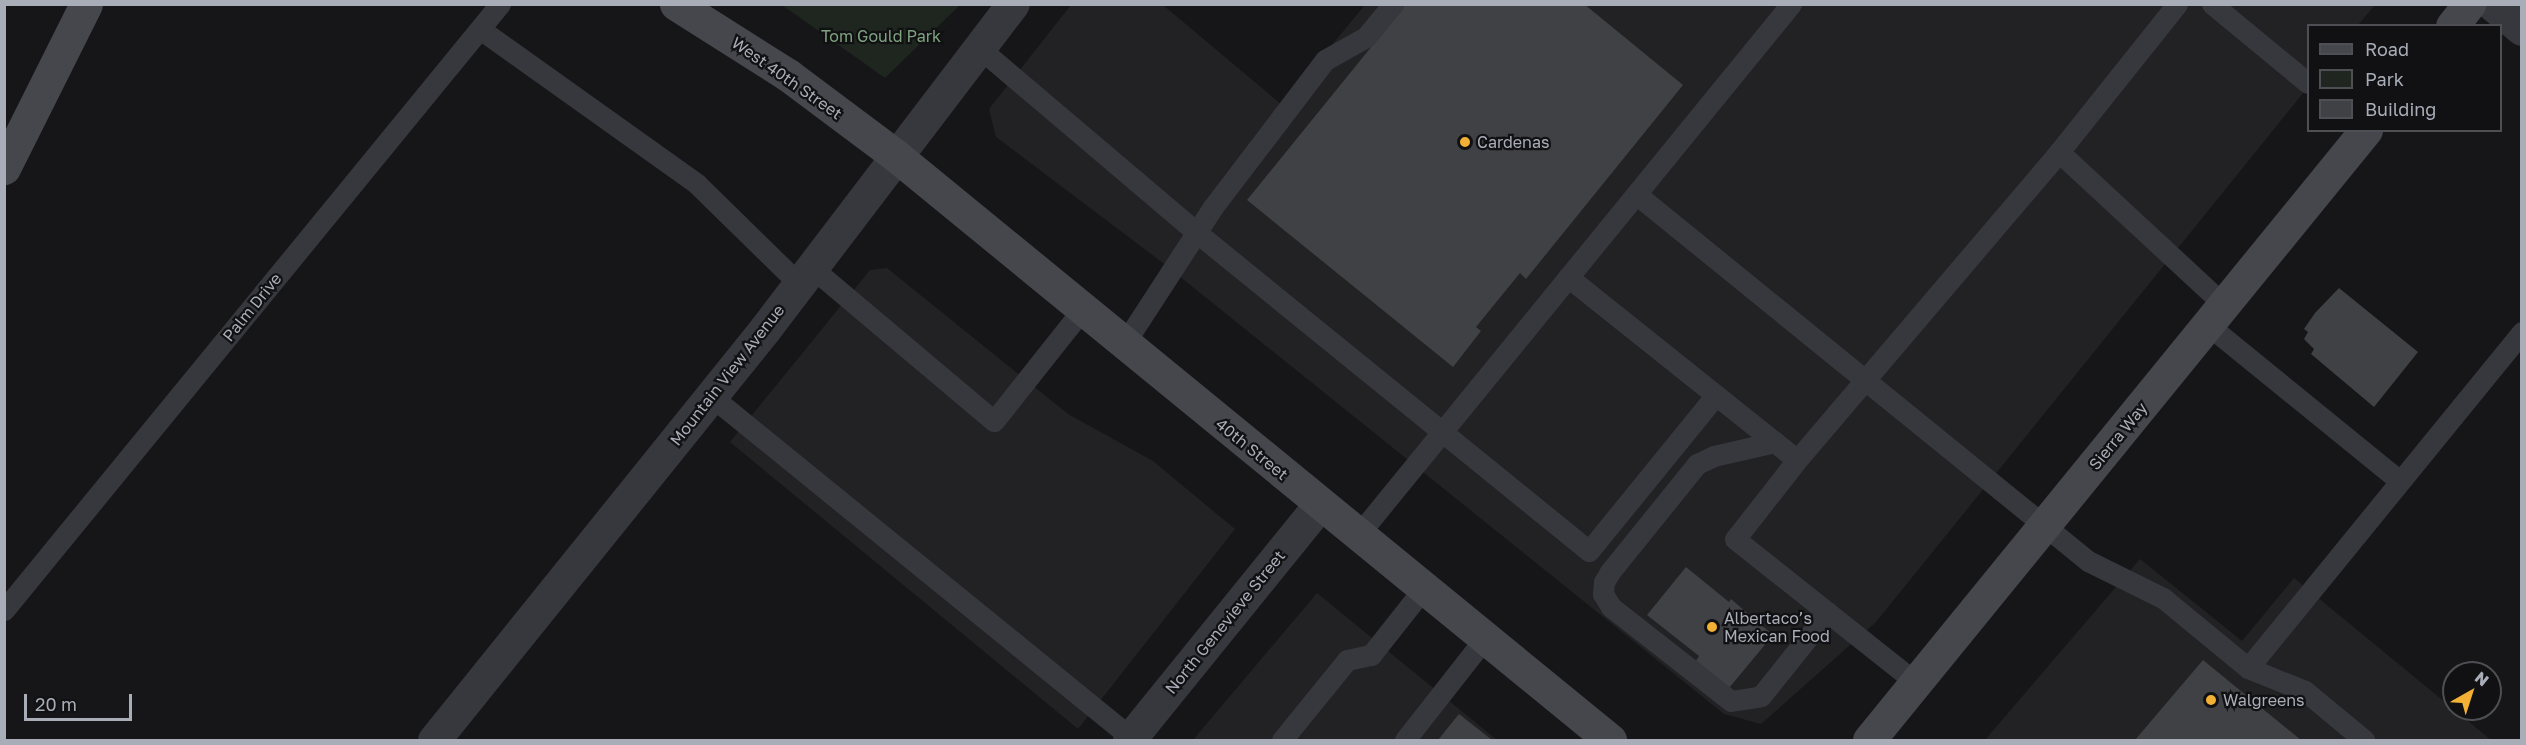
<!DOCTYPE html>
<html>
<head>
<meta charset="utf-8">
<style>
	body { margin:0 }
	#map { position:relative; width:2526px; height:745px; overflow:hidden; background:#161618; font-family:"Golos Text",sans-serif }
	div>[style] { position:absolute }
	.built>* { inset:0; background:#222225 }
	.green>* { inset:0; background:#1e261f }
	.building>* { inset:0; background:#404145 }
	.lane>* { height:21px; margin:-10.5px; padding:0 10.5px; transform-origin:10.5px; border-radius:10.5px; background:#37383d }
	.street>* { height:33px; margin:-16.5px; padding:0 16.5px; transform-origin:16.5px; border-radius:16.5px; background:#37383d }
	.secondary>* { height:33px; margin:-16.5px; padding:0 16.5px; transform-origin:16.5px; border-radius:16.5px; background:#45474d }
	.dots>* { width:16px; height:16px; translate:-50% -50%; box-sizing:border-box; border:3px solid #111113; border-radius:50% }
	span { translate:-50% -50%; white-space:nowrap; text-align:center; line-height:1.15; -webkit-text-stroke:4.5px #111113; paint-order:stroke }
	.park-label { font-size:16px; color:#7fa381 }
	.street-label { font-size:16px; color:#a8adb8 }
	.poi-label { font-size:16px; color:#a8adb8 }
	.left { translate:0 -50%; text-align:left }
	.frame { position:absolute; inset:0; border:6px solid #a8adb8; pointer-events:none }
	.legend { position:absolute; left:2307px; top:24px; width:195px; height:108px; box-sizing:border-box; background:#111113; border:2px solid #4d4f55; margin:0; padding:8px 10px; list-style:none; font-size:18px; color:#a8adb8 }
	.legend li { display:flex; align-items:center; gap:12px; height:30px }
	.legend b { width:30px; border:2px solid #4d4f55 }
	.north { position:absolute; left:2442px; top:661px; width:60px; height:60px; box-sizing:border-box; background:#111113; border:2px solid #4d4f55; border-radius:50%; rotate:39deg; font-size:16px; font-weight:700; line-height:24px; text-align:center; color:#a8adb8 }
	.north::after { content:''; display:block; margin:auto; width:21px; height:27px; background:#f2b134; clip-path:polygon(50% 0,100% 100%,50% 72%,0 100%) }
	.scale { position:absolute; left:24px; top:694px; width:108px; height:27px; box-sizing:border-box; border:3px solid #a8adb8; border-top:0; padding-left:8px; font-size:18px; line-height:21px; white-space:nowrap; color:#a8adb8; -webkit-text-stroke:4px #111113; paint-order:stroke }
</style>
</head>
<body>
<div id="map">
	<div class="built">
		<i style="clip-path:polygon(1071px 5px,1163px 5px,1282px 105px,1365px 5px,2375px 5px,2358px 25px,2308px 26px,2308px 87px,1876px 622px,1761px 724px,1724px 714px,1163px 263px,996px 137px,989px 109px)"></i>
		<i style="clip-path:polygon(887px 268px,1068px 414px,1153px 461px,1235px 529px,1078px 729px,730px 442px,870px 270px)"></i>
		<i style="clip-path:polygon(2140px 559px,2242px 641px,2294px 578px,2491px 740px,1985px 740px)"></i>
		<i style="clip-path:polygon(1317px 593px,1497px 740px,1193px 740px)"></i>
	</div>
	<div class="green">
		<i style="clip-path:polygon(782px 5px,960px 5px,885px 78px)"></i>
	</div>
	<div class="building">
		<i style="clip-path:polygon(1406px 4px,1584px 4px,1683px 85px,1526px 279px,1520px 273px,1476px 327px,1481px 331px,1453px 367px,1247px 200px)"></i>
		<i style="clip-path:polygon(2339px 288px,2418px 352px,2374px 407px,2311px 354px,2314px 349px,2304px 339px,2308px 332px,2304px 329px,2315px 313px)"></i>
		<i style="clip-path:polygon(1686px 567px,1729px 602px,1731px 599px,1773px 635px,1729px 688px,1696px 661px,1699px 656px,1647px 615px)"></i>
		<i style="clip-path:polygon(2203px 660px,2301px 740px,2135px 740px)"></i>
		<i style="clip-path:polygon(1459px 714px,1492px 740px,1438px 740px)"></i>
	</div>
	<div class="lane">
		<i style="left:2212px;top:4px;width:124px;rotate:39.5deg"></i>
		<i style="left:480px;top:29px;width:267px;rotate:35.5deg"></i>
		<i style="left:697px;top:184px;width:143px;rotate:44.4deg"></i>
		<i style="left:978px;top:47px;width:286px;rotate:40.3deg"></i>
		<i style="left:1196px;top:232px;width:506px;rotate:39.07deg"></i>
		<i style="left:1589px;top:551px;width:201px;rotate:-50.9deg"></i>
		<i style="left:2059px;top:152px;width:225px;rotate:42.8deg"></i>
		<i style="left:1636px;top:194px;width:582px;rotate:39.07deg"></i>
		<i style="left:2088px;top:561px;width:84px;rotate:26.3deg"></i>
		<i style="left:2163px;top:598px;width:110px;rotate:39.5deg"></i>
		<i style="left:2248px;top:668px;width:61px;rotate:22deg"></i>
		<i style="left:2305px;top:691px;width:77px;rotate:39.7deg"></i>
		<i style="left:811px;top:267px;width:239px;rotate:40.1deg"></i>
		<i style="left:994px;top:421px;width:142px;rotate:-51.6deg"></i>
		<i style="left:1568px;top:277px;width:293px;rotate:38.6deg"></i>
		<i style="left:1797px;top:460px;width:404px;rotate:-49.6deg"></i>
		<i style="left:2059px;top:152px;width:189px;rotate:-51.4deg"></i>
		<i style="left:2208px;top:325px;width:247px;rotate:39.1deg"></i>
		<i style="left:1124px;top:344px;width:163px;rotate:-57deg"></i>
		<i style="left:1213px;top:207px;width:185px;rotate:-52.7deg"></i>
		<i style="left:1325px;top:60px;width:47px;rotate:-29.3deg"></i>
		<i style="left:1366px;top:37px;width:43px;rotate:-50.7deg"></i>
		<i style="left:711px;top:396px;width:545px;rotate:39.12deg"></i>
		<i style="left:1775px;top:442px;width:63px;rotate:167.1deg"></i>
		<i style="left:1714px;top:456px;width:19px;rotate:155deg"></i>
		<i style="left:1697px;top:464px;width:139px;rotate:128.9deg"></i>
		<i style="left:1610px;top:572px;width:12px;rotate:121deg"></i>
		<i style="left:1604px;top:582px;width:12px;rotate:95deg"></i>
		<i style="left:1603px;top:594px;width:15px;rotate:58deg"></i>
		<i style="left:1611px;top:607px;width:152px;rotate:38.1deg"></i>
		<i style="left:1731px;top:701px;width:30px;rotate:-9deg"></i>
		<i style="left:1761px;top:696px;width:107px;rotate:-51.4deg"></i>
		<i style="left:1797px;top:460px;width:100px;rotate:128.1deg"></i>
		<i style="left:1735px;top:539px;width:232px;rotate:38.4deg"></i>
		<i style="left:1358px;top:535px;width:685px;rotate:-50.8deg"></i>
		<i style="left:4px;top:610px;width:783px;rotate:-50.7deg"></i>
		<i style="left:2248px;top:668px;width:434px;rotate:-50.8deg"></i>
		<i style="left:1282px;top:740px;width:103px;rotate:-50.9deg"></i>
		<i style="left:1347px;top:660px;width:25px;rotate:-12deg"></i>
		<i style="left:1371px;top:655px;width:85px;rotate:-51.7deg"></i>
		<i style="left:1405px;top:740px;width:130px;rotate:-51.9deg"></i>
	</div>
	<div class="street">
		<i style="left:2492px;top:4px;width:39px;rotate:40deg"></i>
		<i style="left:434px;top:740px;width:528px;rotate:-51.15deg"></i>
		<i style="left:765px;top:329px;width:409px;rotate:-52.7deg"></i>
		<i style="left:1129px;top:740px;width:304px;rotate:-51deg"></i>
	</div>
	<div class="secondary">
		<i style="left:676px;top:4px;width:133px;rotate:32.4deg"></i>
		<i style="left:788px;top:75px;width:134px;rotate:36.8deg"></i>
		<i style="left:895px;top:155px;width:924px;rotate:39.29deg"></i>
		<i style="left:2452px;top:26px;width:28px;rotate:-52deg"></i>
		<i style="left:4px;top:168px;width:183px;rotate:-63.4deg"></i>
		<i style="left:1869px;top:740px;width:787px;rotate:-50.83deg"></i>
	</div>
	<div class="dots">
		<i style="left:1465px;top:142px;background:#f2b134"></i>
		<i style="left:1712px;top:627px;background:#f2b134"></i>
		<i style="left:2211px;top:700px;background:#f2b134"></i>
	</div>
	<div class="park-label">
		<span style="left:881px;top:36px">Tom Gould Park</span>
	</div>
	<div class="street-label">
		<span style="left:787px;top:78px;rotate:35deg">West 40th Street</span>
		<span style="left:252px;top:307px;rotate:-51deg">Palm Drive</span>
		<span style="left:727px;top:375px;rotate:-52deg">Mountain View Avenue</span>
		<span style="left:2118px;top:436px;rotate:-51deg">Sierra Way</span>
		<span style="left:1252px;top:449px;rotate:39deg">40th Street</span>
		<span style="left:1225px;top:622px;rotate:-51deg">North Genevieve Street</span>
	</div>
	<div class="poi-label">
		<span class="left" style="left:1477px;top:142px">Cardenas</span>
		<span class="left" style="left:1724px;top:627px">Albertaco’s<br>Mexican Food</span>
		<span class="left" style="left:2223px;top:700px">Walgreens</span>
	</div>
	<div class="frame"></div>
	<ul class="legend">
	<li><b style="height:8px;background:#45474d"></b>Road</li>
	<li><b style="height:16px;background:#1e261f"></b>Park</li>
	<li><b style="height:16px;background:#404145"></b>Building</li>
	</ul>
	<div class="north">N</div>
	<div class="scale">20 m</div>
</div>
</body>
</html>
